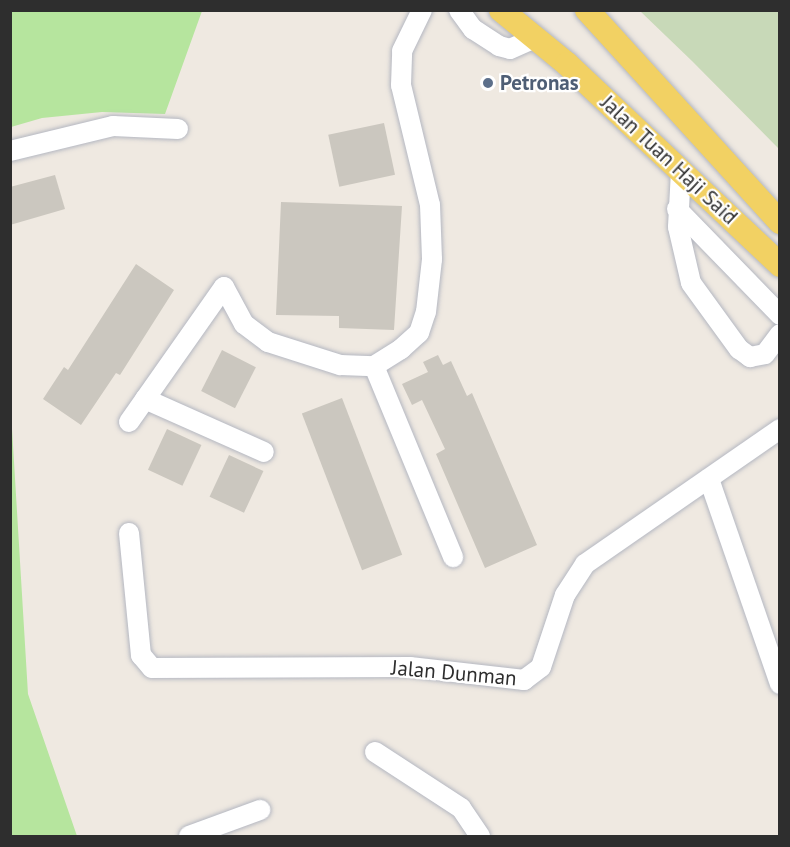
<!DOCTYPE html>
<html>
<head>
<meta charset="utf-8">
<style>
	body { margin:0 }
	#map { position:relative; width:790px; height:847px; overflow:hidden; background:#efe9e1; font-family:"PT Sans",sans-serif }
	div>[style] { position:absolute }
	.green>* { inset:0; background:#b6e59e }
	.cemetery>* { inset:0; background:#c8d9b8 }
	.building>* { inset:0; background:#cbc7bf; transform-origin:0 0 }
	.roads { filter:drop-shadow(0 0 2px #b4b7c1) drop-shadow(0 0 2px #b4b7c1) }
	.minor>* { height:20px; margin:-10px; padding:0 10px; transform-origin:10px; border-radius:10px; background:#fff }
	.major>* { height:24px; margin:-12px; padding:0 12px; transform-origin:12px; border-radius:12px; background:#f2d163 }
	.dots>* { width:16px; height:16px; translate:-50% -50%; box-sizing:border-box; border:3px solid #fff; border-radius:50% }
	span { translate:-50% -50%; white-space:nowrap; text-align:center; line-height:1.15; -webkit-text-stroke:4.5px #fff; paint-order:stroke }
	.service-label { font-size:21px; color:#4e5e75; font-weight:700 }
	.left { translate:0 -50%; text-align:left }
	.street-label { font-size:21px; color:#2e2e2e }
	.frame { position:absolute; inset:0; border:12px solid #2e2e2e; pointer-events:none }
</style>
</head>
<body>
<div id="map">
	<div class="green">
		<i style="clip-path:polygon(11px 10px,202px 10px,202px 11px,165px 114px,102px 112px,42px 118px,11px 127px)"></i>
		<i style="clip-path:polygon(11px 412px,28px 694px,77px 836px,11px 836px)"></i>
	</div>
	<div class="cemetery">
		<i style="clip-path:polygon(640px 11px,779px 11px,779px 149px,692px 61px)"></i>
	</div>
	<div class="building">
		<i style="left:384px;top:123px;width:53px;height:57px;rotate:78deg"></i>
		<i style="clip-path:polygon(55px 175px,65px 209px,10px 225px,10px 187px)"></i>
		<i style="clip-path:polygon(281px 202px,402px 206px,394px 330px,339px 328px,339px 316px,276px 315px)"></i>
		<i style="clip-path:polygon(136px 264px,174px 290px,120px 375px,116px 373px,81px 425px,43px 399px,64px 367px,68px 370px)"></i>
		<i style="left:222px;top:350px;width:38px;height:46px;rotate:27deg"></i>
		<i style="clip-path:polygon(438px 355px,443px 365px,451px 361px,467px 396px,472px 393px,537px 545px,485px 568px,436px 454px,445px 449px,422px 400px,412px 405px,402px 384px,428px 372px,423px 362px)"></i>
		<i style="left:342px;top:398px;width:168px;height:43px;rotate:69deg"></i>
		<i style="left:167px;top:429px;width:38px;height:45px;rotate:25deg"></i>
		<i style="left:229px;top:455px;width:38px;height:46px;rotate:25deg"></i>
	</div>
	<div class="roads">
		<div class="minor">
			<i style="left:459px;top:10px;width:24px;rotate:54deg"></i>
			<i style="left:473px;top:29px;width:31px;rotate:33deg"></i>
			<i style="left:499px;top:46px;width:11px;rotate:15deg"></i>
			<i style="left:510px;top:49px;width:27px;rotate:-24deg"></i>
			<i style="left:10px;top:151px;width:106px;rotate:-13.6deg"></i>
			<i style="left:113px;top:126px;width:65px;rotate:2.6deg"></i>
			<i style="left:681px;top:171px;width:56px;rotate:93.1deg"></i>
			<i style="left:678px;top:227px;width:57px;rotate:76.9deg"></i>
			<i style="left:691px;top:283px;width:82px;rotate:54deg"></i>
			<i style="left:739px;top:349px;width:14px;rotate:36deg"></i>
			<i style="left:750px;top:357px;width:15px;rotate:-11deg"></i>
			<i style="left:765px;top:354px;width:25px;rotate:-53deg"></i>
			<i style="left:677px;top:209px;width:148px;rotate:45.8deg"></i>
			<i style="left:374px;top:366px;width:207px;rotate:67.5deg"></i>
			<i style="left:145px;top:399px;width:130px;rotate:24deg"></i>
			<i style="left:129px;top:422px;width:165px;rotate:-54.9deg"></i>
			<i style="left:224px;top:287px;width:42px;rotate:61.6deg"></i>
			<i style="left:244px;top:324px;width:30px;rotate:37deg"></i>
			<i style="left:268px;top:342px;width:76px;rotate:17.7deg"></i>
			<i style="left:340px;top:365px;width:34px;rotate:2deg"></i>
			<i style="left:374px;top:366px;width:32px;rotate:-32deg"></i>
			<i style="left:401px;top:349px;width:24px;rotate:-42deg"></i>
			<i style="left:419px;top:333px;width:22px;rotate:-72deg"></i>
			<i style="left:426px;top:312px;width:53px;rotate:-83.5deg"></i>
			<i style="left:432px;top:259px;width:54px;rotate:-92.1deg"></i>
			<i style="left:430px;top:205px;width:123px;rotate:-103.6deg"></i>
			<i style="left:401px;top:85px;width:34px;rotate:-88deg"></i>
			<i style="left:402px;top:51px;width:46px;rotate:-64deg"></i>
			<i style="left:709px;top:479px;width:217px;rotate:70.9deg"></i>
			<i style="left:129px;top:533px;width:123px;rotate:84.4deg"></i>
			<i style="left:141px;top:655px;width:17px;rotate:50deg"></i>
			<i style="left:152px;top:668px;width:258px;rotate:-0.2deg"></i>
			<i style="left:410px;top:667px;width:115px;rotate:6.5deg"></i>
			<i style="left:524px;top:680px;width:21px;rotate:-37deg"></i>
			<i style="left:541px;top:667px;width:76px;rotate:-71.6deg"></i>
			<i style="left:565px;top:595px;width:37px;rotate:-57deg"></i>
			<i style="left:585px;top:564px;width:237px;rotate:-34.7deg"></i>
			<i style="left:375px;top:752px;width:103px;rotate:33.1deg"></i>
			<i style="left:461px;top:808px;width:34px;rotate:56deg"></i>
			<i style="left:189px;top:836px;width:76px;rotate:-20.1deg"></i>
		</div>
		<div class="major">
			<i style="left:501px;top:10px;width:85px;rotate:39.3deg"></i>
			<i style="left:567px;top:64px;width:293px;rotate:43.3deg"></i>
			<i style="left:587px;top:10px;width:287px;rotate:47.7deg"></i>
		</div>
	</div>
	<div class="dots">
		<i style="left:488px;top:83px;background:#5c6f8a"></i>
	</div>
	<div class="service-label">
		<span class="left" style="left:500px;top:83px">Petronas</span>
	</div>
	<div class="street-label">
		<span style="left:669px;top:160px;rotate:43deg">Jalan Tuan Haji Said</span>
		<span style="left:454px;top:673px;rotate:5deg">Jalan Dunman</span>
	</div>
	<div class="frame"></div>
</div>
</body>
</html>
